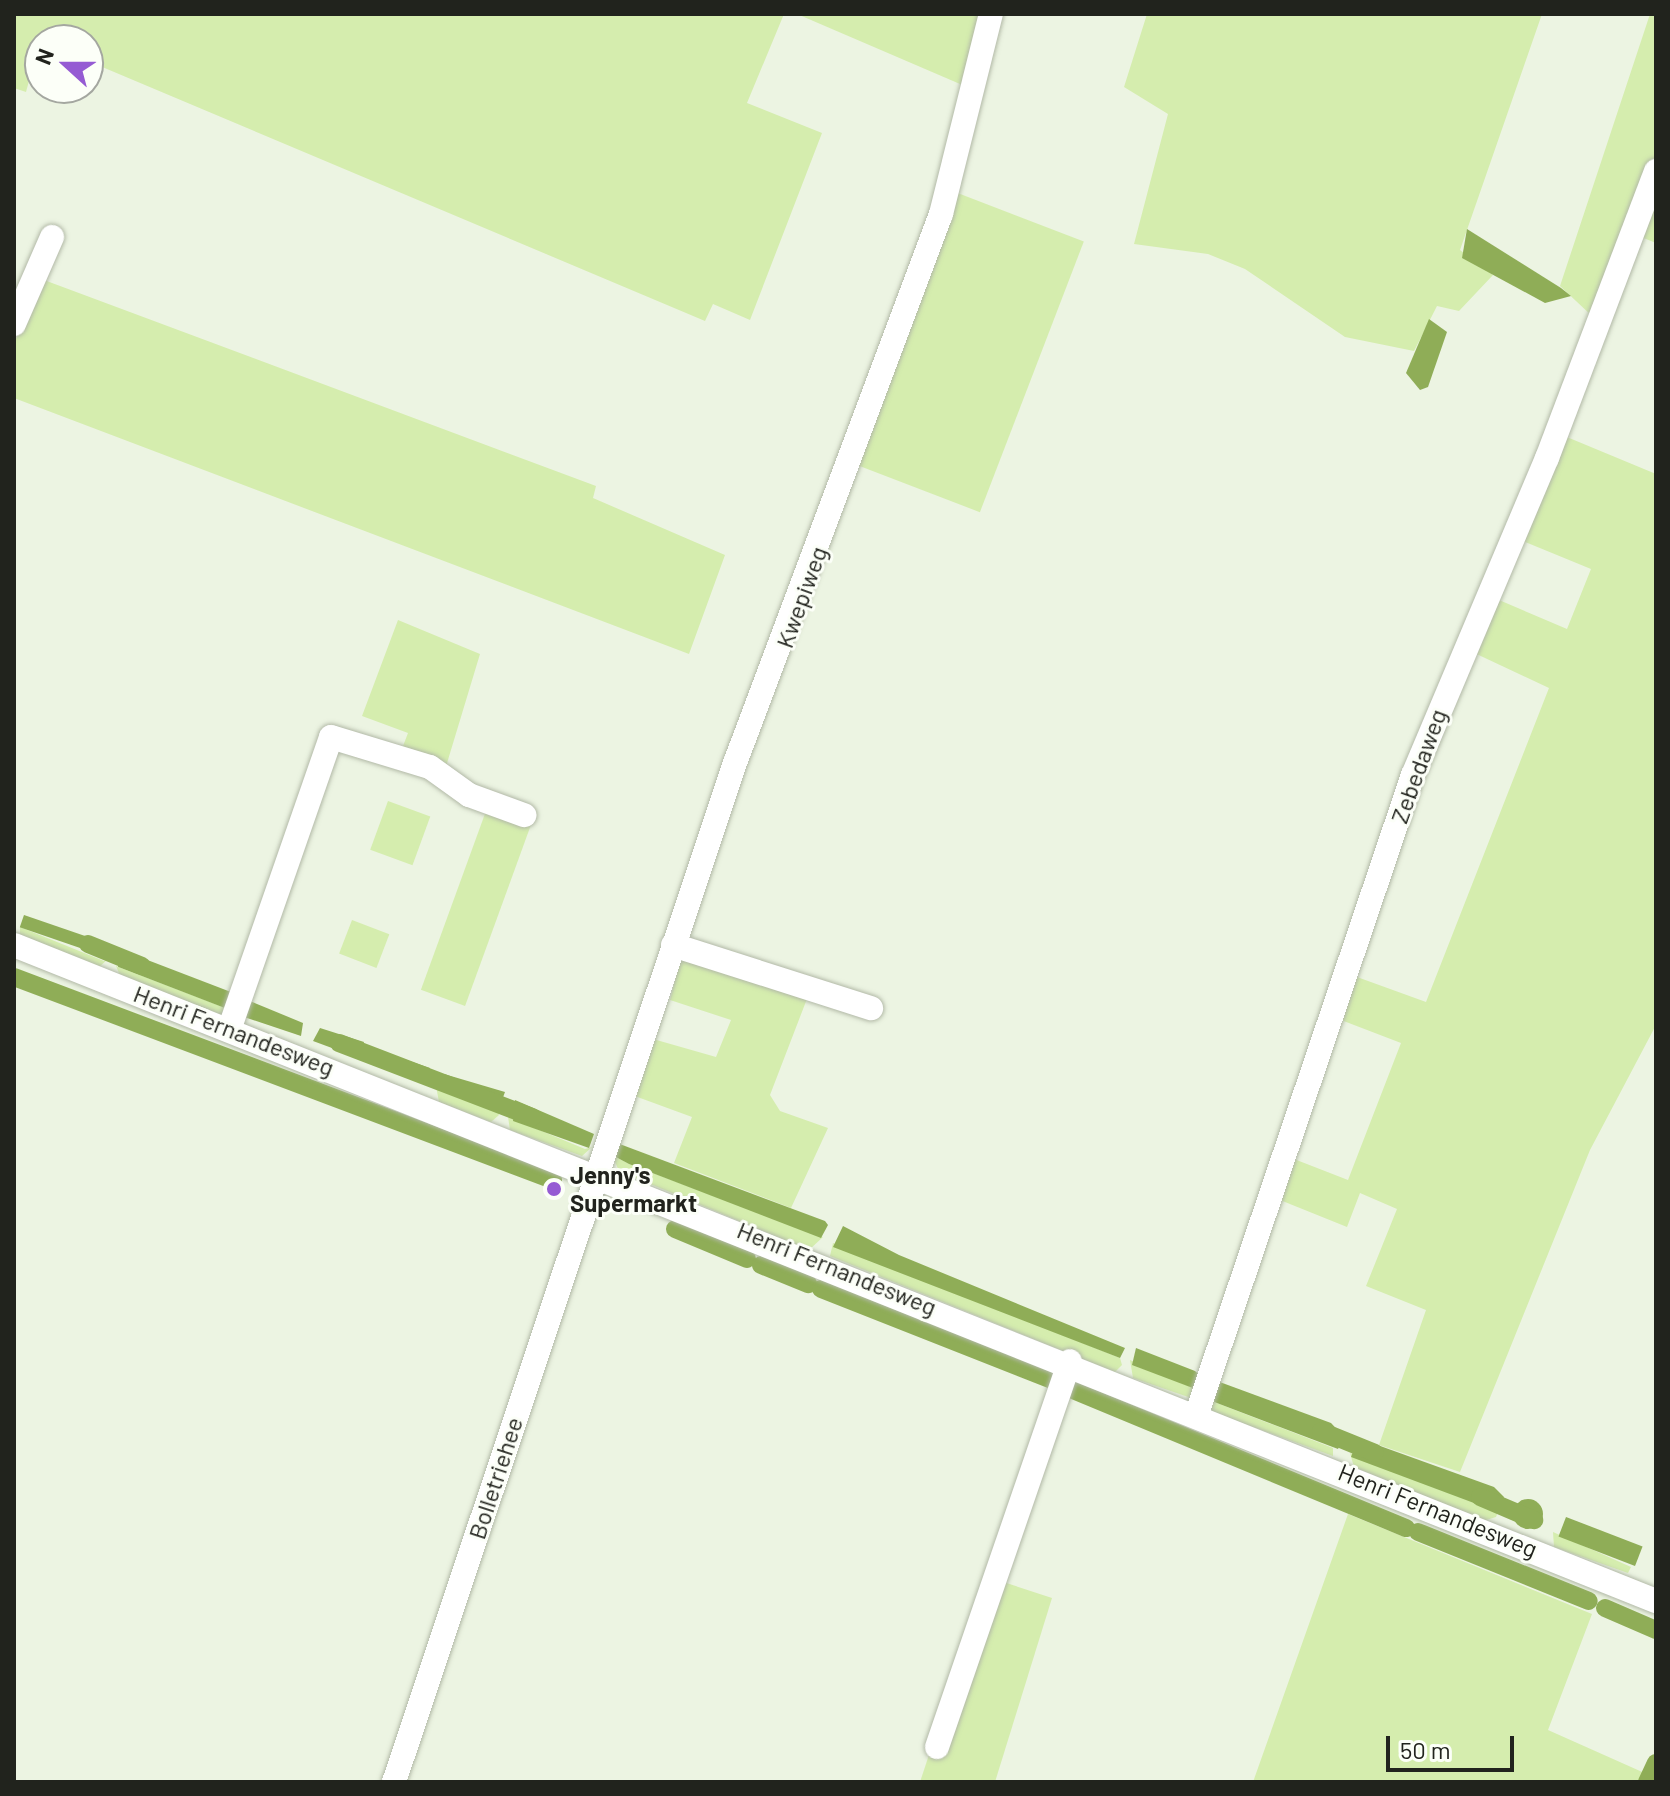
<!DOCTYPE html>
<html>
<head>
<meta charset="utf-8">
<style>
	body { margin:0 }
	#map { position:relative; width:1670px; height:1796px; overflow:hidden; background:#ecf4e2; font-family:Barlow,sans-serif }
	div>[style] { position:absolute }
	.green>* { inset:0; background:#d5edae; transform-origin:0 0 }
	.water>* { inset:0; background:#8fad57; transform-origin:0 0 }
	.round { border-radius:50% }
	.canal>* { height:18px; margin:-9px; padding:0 9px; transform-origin:9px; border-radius:9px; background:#8fad57 }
	.roads { filter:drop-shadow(0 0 2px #b2b9a7) drop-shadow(0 0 2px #b2b9a7) }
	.minor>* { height:24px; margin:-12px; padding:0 12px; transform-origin:12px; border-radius:12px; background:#fff }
	.dots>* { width:22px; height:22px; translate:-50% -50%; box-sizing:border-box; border:4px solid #fcfff8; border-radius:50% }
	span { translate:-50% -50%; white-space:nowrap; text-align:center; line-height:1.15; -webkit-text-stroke:6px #fcfff8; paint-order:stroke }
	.street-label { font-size:24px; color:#21231d }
	.poi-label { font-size:24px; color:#21231d; font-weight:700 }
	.left { translate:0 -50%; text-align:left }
	.frame { position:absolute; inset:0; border:16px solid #21231d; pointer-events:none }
	.north { position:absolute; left:24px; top:24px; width:80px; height:80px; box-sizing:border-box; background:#fcfff8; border:2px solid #a4a7a0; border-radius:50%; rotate:291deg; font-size:22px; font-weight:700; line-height:32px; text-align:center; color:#21231d }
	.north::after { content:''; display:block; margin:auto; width:28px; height:36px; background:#955bd3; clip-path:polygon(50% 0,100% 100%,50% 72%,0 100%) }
	.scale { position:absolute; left:1386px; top:1736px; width:128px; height:36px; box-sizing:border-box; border:4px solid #21231d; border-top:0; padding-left:10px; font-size:24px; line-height:28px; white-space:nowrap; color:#21231d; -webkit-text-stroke:6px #fcfff8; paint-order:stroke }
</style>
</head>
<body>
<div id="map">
	<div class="green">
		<i style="clip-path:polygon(14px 14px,784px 14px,747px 103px,822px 133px,750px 320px,713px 304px,705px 321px,88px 61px,88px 40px,40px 40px,26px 92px,14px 88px)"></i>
		<i style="clip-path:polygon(797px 14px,983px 14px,967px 87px)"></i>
		<i style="clip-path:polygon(1147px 14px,1542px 14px,1460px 250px,1493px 275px,1459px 311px,1437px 306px,1414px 351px,1345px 337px,1245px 269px,1208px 254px,1134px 244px,1168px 114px,1124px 87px)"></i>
		<i style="clip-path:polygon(1650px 14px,1656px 14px,1656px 243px,1621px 229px,1592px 316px,1560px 286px)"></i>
		<i style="left:955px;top:192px;width:138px;height:290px;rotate:21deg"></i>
		<i style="clip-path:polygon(44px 280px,596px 486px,593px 498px,725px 555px,689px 654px,14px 398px,14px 343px)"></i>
		<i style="clip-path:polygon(1562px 435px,1656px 474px,1656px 1025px,1590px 1150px,1460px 1472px,1379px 1445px,1426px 1310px,1366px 1286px,1397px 1209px,1360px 1193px,1347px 1227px,1280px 1200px,1294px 1159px,1348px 1180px,1401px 1043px,1341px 1020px,1357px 977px,1426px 1002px,1549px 688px,1468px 650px,1492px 597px,1567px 629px,1591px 569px,1518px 539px)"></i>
		<i style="clip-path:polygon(398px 620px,480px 654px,441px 783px,395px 767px,408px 733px,362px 716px)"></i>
		<i style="left:490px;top:800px;width:47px;height:202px;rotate:20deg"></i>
		<i style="left:388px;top:801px;width:45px;height:52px;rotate:20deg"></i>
		<i style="left:352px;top:920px;width:40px;height:36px;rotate:21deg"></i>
		<i style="clip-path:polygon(20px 927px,104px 961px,110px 957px,96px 970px,20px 938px)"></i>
		<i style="clip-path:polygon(682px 953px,810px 991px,770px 1095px,780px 1111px,828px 1128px,791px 1208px,674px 1163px,692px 1117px,632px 1095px,653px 1039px,716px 1057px,731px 1020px,670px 1000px)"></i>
		<i style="clip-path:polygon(116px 966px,228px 1009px,226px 1017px,122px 980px)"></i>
		<i style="clip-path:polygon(436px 1086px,498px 1111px,499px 1115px,491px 1122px,439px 1102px)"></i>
		<i style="clip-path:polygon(508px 1117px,585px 1149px,592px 1147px,582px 1156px,510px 1130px)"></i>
		<i style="clip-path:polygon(612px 1155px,629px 1164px,823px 1237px,809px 1250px,619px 1171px)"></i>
		<i style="clip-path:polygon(833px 1243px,1120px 1358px,1122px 1365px,1115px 1372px,830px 1256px)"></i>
		<i style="clip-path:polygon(1130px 1360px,1198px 1390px,1194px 1399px,1133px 1378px)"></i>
		<i style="clip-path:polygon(1209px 1400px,1333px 1448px,1333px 1456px,1212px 1412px)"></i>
		<i style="clip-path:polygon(1350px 1453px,1498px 1512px,1496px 1517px,1483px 1521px,1354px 1467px)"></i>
		<i style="clip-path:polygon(1348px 1514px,1592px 1614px,1548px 1730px,1649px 1775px,1656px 1765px,1656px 1782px,1253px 1782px)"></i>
		<i style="clip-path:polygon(1553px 1532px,1631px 1567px,1628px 1573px,1554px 1547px)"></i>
		<i style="clip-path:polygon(988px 1577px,1052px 1598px,995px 1782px,920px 1782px)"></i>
	</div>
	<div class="water">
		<i style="clip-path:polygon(1467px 229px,1561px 288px,1571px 296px,1545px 303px,1462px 258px)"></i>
		<i style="clip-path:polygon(1429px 319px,1447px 332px,1428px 387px,1420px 390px,1406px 373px)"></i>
		<i style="left:24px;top:915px;width:90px;height:13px;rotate:19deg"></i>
		<i style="left:124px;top:951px;width:118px;height:17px;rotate:21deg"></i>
		<i style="clip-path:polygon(250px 1001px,303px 1023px,301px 1036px,241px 1016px)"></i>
		<i style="clip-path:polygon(320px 1028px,364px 1042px,359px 1058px,313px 1041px)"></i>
		<i style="clip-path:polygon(374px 1049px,430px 1068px,424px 1084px,371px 1064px)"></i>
		<i style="clip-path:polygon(444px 1074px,505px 1092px,498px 1111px,437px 1088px)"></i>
		<i style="clip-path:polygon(515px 1100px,594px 1134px,589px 1148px,513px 1121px)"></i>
		<i style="clip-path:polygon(617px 1143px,825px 1221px,828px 1225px,821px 1238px,629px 1164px,612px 1155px)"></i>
		<i style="clip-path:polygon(843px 1226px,899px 1255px,1125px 1348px,1120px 1358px,833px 1247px)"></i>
		<i style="clip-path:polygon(1136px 1348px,1195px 1371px,1203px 1378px,1198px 1390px,1132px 1365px)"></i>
		<i style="clip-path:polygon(1217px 1381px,1331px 1423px,1344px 1437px,1338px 1449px,1209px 1400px)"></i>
		<i style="clip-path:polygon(1358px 1438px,1494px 1487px,1504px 1497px,1498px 1512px,1351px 1457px)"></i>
		<i class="round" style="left:1513px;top:1499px;width:30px;height:30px"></i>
		<i style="left:1566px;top:1517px;width:82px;height:21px;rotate:21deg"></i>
	</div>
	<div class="canal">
		<i style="left:88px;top:944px;width:58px;rotate:22.2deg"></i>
		<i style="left:14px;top:977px;width:576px;rotate:20.64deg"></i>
		<i style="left:339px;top:1043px;width:207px;rotate:21deg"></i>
		<i style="left:675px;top:1229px;width:78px;rotate:22.6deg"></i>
		<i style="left:761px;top:1265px;width:51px;rotate:22deg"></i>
		<i style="left:821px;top:1289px;width:246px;rotate:21.5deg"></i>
		<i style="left:1068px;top:1388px;width:366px;rotate:22.5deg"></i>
		<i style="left:1321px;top:1431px;width:58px;rotate:22.2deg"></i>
		<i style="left:1480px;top:1497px;width:59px;rotate:23.1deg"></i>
		<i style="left:1418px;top:1532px;width:184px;rotate:22deg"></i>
		<i style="left:1605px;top:1608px;width:56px;rotate:23.3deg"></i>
		<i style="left:1647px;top:1782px;width:21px;rotate:-65deg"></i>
	</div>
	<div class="roads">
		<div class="minor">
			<i style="left:14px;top:324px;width:95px;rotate:-66.4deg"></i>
			<i style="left:14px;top:945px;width:1768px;rotate:21.78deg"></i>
			<i style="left:673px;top:945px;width:208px;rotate:17.7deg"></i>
			<i style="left:229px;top:1030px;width:310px;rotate:-70.8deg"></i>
			<i style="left:331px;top:737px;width:103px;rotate:16.9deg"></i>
			<i style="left:430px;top:767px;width:48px;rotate:35.7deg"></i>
			<i style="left:469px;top:795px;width:59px;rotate:20deg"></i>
			<i style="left:1197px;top:1413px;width:674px;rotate:-71.3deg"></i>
			<i style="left:1413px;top:775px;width:344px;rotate:-67.1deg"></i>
			<i style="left:1547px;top:458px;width:307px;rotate:-69.2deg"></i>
			<i style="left:937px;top:1747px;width:408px;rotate:-71deg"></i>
			<i style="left:394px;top:1782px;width:1075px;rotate:-71.5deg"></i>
			<i style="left:735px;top:763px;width:586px;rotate:-69.43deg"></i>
			<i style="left:941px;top:214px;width:206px;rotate:-76deg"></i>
		</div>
	</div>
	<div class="dots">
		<i style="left:554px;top:1189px;background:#955bd3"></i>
	</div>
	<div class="street-label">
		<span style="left:801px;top:597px;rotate:-70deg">Kwepiweg</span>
		<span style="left:1418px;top:766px;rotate:-70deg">Zebedaweg</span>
		<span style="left:234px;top:1030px;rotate:21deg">Henri Fernandesweg</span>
		<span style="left:837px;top:1268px;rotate:22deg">Henri Fernandesweg</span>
		<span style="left:495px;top:1478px;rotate:-72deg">Bolletriehee</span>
		<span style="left:1438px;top:1510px;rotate:22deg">Henri Fernandesweg</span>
	</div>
	<div class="poi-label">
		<span class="left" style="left:570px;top:1189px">Jenny's<br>Supermarkt</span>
	</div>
	<div class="frame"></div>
	<div class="north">N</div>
	<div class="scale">50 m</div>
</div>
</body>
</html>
